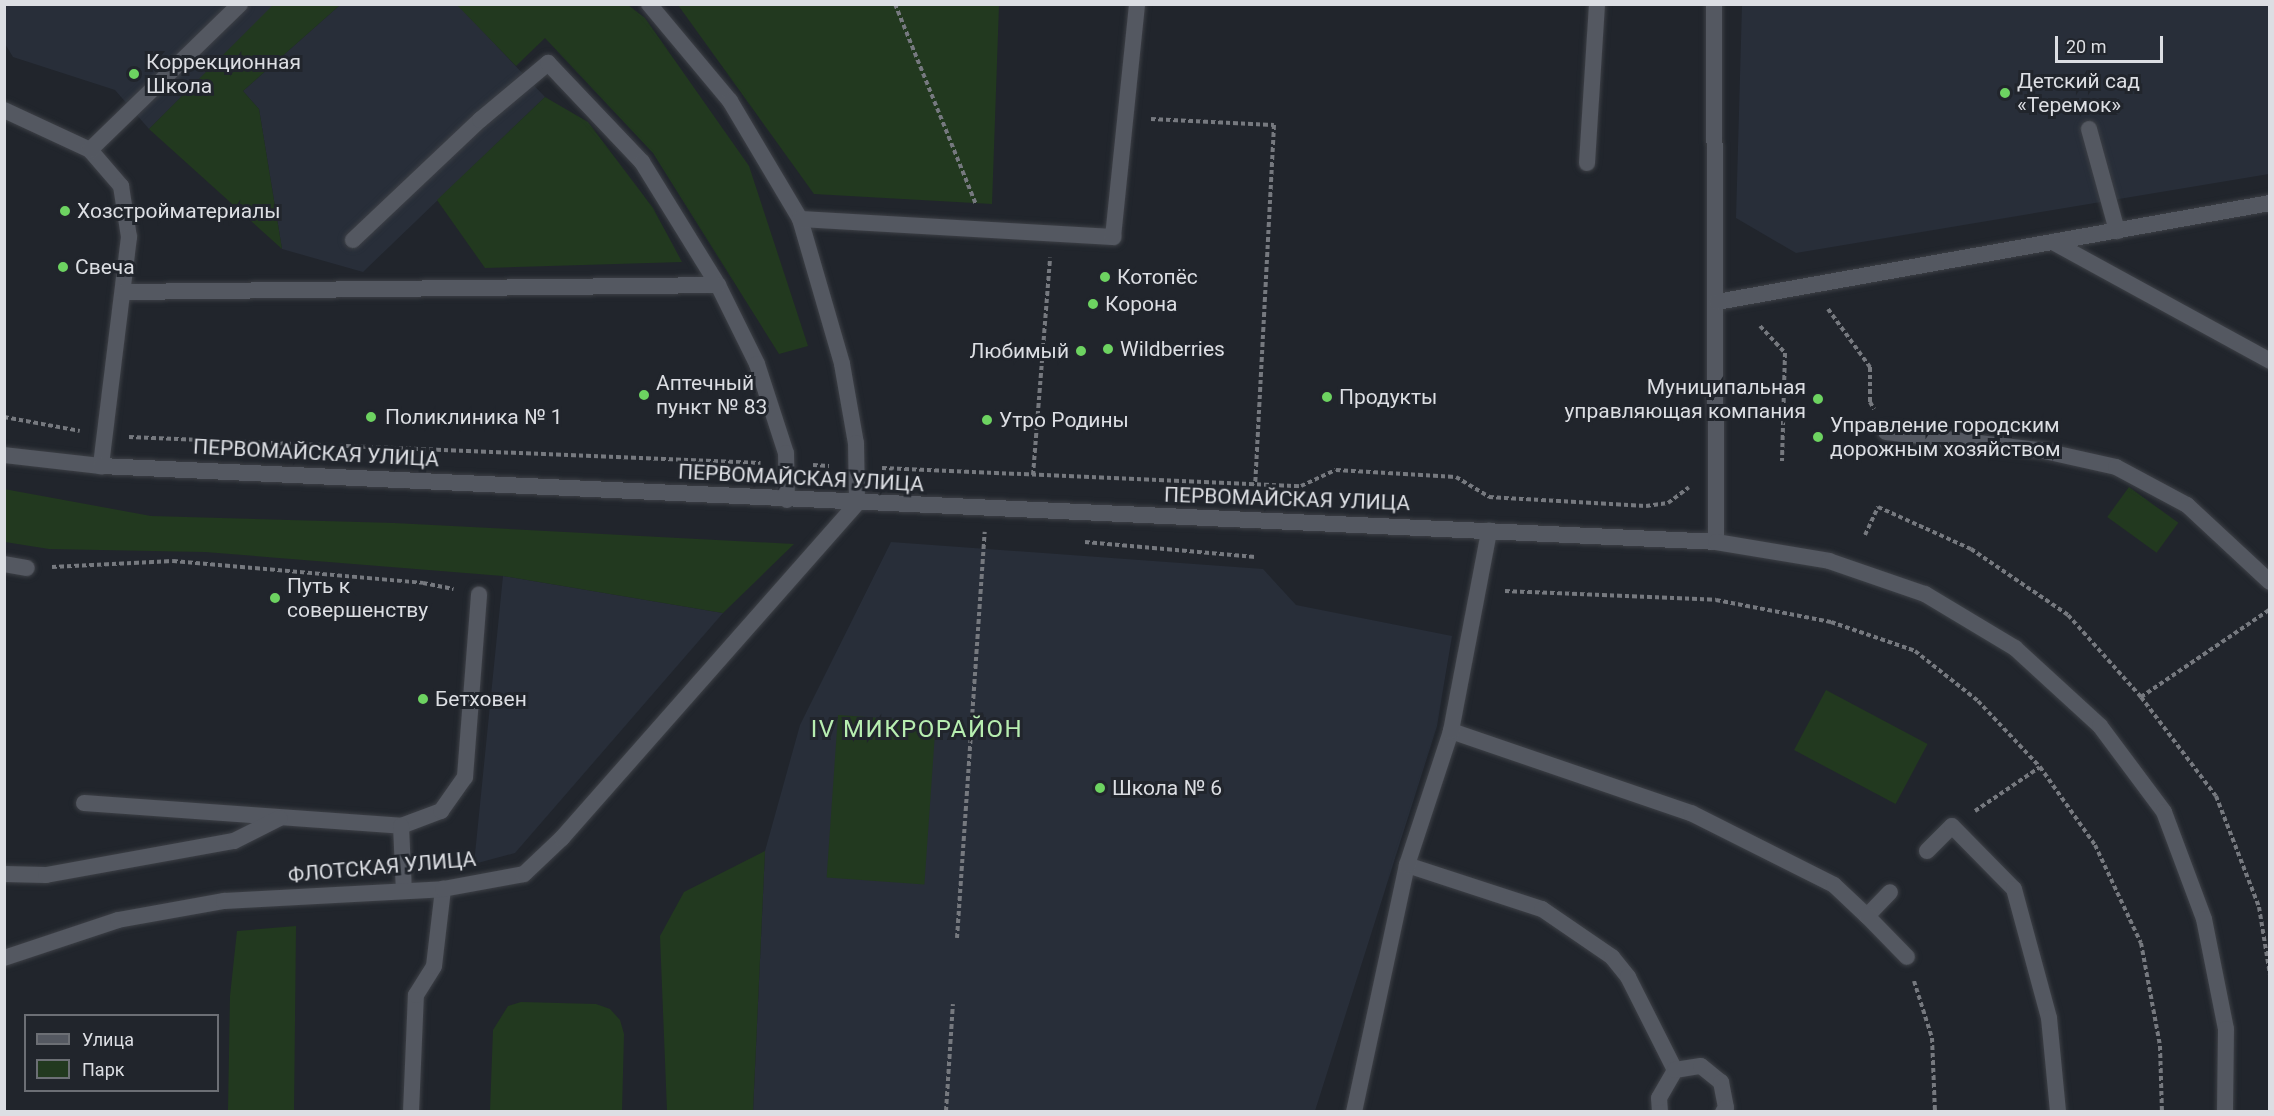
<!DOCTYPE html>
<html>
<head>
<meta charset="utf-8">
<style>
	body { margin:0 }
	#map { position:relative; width:2274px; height:1116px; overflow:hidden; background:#21252c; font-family:Roboto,sans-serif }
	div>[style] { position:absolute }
	.built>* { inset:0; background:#282e39 }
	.green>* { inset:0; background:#22391f; transform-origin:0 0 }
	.path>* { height:4px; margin-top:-2px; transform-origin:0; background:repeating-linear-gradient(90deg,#76797f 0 4.5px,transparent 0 7.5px) }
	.roads { filter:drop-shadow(0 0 2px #3d4046) drop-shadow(0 0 2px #3d4046) }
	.service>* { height:16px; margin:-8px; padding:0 8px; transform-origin:8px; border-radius:8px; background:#545861 }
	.minor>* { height:16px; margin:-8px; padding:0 8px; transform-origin:8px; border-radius:8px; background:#545861 }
	.tertiary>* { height:16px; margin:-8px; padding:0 8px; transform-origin:8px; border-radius:8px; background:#545861 }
	.dots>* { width:16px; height:16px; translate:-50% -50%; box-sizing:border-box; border:3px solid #21252c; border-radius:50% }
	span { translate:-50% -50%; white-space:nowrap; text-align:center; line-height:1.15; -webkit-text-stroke:6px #21252c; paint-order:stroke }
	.poi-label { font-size:21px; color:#dcdee3 }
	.left { translate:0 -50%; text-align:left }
	.right { translate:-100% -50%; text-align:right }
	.street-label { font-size:21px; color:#dcdee3 }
	.quarter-label { font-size:24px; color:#b7eeb0; letter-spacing:1.5px }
	.frame { position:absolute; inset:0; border:6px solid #dcdee3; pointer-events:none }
	.legend { position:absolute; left:24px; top:1014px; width:195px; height:78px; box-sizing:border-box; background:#21252c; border:2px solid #6c6f75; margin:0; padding:8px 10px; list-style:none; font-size:18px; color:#dcdee3 }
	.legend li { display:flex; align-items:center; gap:12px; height:30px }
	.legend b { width:30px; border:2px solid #6c6f75 }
	.scale { position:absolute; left:2055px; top:36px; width:108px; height:27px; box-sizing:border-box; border:3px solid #dcdee3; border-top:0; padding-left:8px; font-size:18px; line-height:21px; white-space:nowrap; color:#dcdee3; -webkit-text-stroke:4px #21252c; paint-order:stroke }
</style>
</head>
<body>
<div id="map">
	<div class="built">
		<i style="clip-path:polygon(457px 4px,545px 97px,363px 272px,282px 249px,259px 109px,243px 91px,340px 5px)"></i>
		<i style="clip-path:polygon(5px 5px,274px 5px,149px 129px,115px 90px,13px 57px,5px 44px)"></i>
		<i style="clip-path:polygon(1742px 5px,2269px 5px,2269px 174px,1796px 253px,1736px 218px)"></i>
		<i style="clip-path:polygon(891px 542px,1263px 569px,1296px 605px,1452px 636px,1437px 726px,1315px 1111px,753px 1112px,765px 851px,800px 725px)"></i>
		<i style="clip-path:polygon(503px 576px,723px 613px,515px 853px,474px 864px)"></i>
	</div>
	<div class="green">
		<i style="clip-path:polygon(274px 4px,340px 5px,243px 91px,259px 109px,282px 249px,149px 129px)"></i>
		<i style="clip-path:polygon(457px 5px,628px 5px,645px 18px,749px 166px,808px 346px,779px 354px,653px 153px,545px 38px,516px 66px)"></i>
		<i style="clip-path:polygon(678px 5px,999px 5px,992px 204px,814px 194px)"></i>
		<i style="clip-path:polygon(545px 97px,588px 122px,653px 208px,682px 262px,485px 268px,437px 200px)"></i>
		<i style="left:2129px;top:487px;width:61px;height:37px;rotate:36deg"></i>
		<i style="clip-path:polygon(4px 489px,151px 516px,394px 523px,794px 544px,723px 613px,503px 576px,205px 552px,49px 549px,5px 542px)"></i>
		<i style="left:1826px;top:690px;width:115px;height:68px;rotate:28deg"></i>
		<i style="left:838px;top:715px;width:98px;height:163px;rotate:4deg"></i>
		<i style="clip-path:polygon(765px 851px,753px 1111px,667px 1111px,660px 936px,684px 892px)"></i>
		<i style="clip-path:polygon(296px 926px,294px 1111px,228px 1111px,230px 996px,237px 931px)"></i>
		<i style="clip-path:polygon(521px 1002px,596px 1004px,610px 1009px,620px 1020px,624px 1034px,622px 1111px,490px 1111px,493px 1030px,508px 1006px)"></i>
	</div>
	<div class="path">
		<i style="left:895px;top:4px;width:216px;rotate:68deg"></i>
		<i style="left:1151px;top:119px;width:123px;rotate:2.8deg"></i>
		<i style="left:1274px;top:125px;width:360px;rotate:93deg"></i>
		<i style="left:1828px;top:309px;width:72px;rotate:54.1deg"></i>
		<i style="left:1870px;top:367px;width:35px;rotate:90deg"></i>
		<i style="left:1870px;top:402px;width:8px;rotate:60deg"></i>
		<i style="left:1760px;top:326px;width:37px;rotate:47deg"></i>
		<i style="left:1785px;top:353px;width:108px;rotate:91.6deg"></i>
		<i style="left:1748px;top:415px;width:53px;rotate:4.3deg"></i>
		<i style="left:4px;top:417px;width:77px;rotate:10.4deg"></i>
		<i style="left:129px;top:437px;width:632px;rotate:2.36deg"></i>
		<i style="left:813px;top:465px;width:16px;rotate:4deg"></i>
		<i style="left:882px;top:468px;width:419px;rotate:2.5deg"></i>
		<i style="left:1301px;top:486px;width:38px;rotate:-25deg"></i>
		<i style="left:1336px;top:470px;width:120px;rotate:3.3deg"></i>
		<i style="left:1456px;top:477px;width:39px;rotate:31deg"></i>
		<i style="left:1489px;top:497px;width:157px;rotate:3.3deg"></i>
		<i style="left:1646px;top:506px;width:22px;rotate:-8deg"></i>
		<i style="left:1668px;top:503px;width:26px;rotate:-37deg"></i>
		<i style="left:1033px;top:475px;width:218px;rotate:-85.5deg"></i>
		<i style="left:1865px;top:535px;width:31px;rotate:-65deg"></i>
		<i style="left:1878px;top:507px;width:102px;rotate:24.3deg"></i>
		<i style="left:1971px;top:549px;width:117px;rotate:34.2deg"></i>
		<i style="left:2068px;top:615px;width:110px;rotate:48.3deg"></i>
		<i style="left:2141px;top:697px;width:124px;rotate:52.9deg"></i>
		<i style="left:2216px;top:796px;width:119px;rotate:68.8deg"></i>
		<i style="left:2259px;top:907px;width:69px;rotate:80.8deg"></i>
		<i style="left:1085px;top:542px;width:171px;rotate:5deg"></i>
		<i style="left:52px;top:567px;width:121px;rotate:-2.8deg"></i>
		<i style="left:173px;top:561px;width:251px;rotate:5deg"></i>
		<i style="left:423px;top:583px;width:31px;rotate:11deg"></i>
		<i style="left:1505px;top:591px;width:211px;rotate:2.4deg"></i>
		<i style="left:1716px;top:600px;width:117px;rotate:10.8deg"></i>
		<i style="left:1831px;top:622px;width:89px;rotate:19deg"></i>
		<i style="left:1915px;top:651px;width:80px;rotate:38.4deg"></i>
		<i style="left:1978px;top:701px;width:91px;rotate:46.8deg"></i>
		<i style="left:2040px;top:767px;width:95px;rotate:54.8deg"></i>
		<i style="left:2095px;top:845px;width:108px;rotate:64.9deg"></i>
		<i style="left:2141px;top:943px;width:105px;rotate:79.5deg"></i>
		<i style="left:2160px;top:1046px;width:66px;rotate:88.3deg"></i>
		<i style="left:2141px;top:697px;width:155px;rotate:-34.2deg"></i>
		<i style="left:1975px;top:811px;width:78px;rotate:-34.1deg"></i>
		<i style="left:957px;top:938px;width:407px;rotate:-86.1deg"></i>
		<i style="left:1914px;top:981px;width:60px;rotate:72.5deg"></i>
		<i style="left:1932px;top:1038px;width:74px;rotate:87.7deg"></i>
		<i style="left:946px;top:1111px;width:107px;rotate:-86.3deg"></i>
	</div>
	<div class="roads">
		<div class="service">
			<i style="left:649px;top:4px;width:126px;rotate:50.1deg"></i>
			<i style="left:730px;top:101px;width:137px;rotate:59.3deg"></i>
			<i style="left:800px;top:219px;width:151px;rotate:73.8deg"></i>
			<i style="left:842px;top:364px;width:80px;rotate:80deg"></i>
			<i style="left:856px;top:443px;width:60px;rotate:89deg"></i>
			<i style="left:4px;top:110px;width:95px;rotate:24.9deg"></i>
			<i style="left:90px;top:150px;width:48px;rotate:49.3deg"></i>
			<i style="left:121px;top:186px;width:52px;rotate:81.1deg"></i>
			<i style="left:129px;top:237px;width:231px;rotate:97deg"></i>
			<i style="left:2089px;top:129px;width:106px;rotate:74.6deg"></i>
			<i style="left:90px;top:150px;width:209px;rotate:-44.2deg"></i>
			<i style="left:1587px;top:163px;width:159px;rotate:-86.4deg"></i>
			<i style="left:800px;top:219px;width:314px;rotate:3.3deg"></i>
			<i style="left:1113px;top:237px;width:234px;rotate:-84.1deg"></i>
			<i style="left:353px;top:240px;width:175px;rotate:-43.4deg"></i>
			<i style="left:480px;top:120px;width:89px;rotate:-40deg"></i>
			<i style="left:548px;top:63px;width:137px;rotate:46.5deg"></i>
			<i style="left:642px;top:162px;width:145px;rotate:58.3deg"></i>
			<i style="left:718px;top:285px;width:88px;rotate:63.7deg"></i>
			<i style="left:757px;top:364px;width:94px;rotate:72deg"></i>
			<i style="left:786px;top:453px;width:47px;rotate:88.8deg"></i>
			<i style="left:2053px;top:242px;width:247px;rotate:28.7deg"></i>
			<i style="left:123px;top:292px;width:595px;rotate:-0.67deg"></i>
			<i style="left:1886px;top:432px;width:155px;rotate:6.7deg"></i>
			<i style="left:2040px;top:450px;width:78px;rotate:12.6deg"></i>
			<i style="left:2116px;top:467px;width:81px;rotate:28.2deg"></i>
			<i style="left:2187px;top:505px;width:113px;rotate:42.9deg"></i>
			<i style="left:4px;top:564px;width:23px;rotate:10deg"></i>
			<i style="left:1451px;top:731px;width:254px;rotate:18.9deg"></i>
			<i style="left:1691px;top:813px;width:160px;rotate:26.7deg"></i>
			<i style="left:1834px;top:885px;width:45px;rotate:43.2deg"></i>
			<i style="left:1867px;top:916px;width:33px;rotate:-46deg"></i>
			<i style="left:84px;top:803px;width:318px;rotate:4.1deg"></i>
			<i style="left:401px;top:826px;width:43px;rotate:-20.6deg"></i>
			<i style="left:441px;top:811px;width:42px;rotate:-54.8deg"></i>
			<i style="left:465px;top:777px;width:183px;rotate:-85.6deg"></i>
			<i style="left:401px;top:826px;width:65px;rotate:87.4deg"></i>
			<i style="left:1927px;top:851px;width:35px;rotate:-45deg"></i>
			<i style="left:1952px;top:826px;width:88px;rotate:45.5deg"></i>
			<i style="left:2014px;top:889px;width:134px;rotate:74.8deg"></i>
			<i style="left:2049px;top:1018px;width:94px;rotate:84.5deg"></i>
			<i style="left:1407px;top:865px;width:142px;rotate:18.1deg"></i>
			<i style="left:1542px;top:909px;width:85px;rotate:34.4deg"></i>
			<i style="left:1612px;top:957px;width:26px;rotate:51deg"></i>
			<i style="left:1628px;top:977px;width:104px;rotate:63.2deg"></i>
			<i style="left:4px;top:874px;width:42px;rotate:1.4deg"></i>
			<i style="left:46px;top:875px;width:191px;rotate:-10.3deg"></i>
			<i style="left:234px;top:841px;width:51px;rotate:-26.6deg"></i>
			<i style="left:1867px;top:916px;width:57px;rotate:45.7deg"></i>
			<i style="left:411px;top:1112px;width:117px;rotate:-87.6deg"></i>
			<i style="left:416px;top:995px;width:34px;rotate:-58deg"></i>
			<i style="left:434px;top:966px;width:78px;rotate:-83.3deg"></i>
			<i style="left:1660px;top:1112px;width:14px;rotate:-94deg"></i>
			<i style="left:1659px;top:1098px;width:32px;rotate:-60deg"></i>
			<i style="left:1675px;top:1070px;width:26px;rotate:-9deg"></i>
			<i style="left:1701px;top:1066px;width:26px;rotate:39deg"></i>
			<i style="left:1721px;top:1082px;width:26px;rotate:79deg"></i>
			<i style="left:1726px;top:1108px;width:5px;rotate:127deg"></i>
		</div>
		<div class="minor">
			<i style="left:1714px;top:4px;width:538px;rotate:89.79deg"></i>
			<i style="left:1717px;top:302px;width:562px;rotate:-10.15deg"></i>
			<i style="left:4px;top:958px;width:120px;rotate:-18.4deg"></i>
			<i style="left:118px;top:920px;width:108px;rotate:-10.2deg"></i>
			<i style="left:224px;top:901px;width:219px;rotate:-3.1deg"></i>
			<i style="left:443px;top:889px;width:82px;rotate:-10.5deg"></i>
			<i style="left:524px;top:874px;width:52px;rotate:-43.5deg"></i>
			<i style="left:562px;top:838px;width:446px;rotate:-48.6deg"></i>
			<i style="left:1354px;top:1112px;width:253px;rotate:-77.9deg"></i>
			<i style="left:1407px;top:865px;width:141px;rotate:-71.8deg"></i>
			<i style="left:1451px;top:731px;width:204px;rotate:-79.2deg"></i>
		</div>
		<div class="tertiary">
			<i style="left:4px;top:455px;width:98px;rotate:6.5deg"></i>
			<i style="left:101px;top:466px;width:1617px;rotate:2.69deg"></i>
			<i style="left:1716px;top:542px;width:115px;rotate:9.5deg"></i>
			<i style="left:1829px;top:561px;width:102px;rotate:19deg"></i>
			<i style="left:1925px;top:594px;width:105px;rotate:31deg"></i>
			<i style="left:2015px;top:648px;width:115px;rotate:42.5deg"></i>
			<i style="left:2100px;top:726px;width:107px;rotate:53.3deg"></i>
			<i style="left:2164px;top:812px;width:114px;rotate:69.5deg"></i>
			<i style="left:2204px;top:919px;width:112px;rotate:78.7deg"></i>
			<i style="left:2226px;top:1029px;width:83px;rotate:90.7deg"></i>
		</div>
	</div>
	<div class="dots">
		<i style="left:134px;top:74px;background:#6dd361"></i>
		<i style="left:2005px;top:93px;background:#6dd361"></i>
		<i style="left:65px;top:211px;background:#6dd361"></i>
		<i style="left:63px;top:267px;background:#6dd361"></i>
		<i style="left:1105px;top:277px;background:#6dd361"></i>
		<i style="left:1093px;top:304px;background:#6dd361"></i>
		<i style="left:1108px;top:349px;background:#6dd361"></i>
		<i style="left:1081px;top:351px;background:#6dd361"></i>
		<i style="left:644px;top:395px;background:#6dd361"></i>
		<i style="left:1327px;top:397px;background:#6dd361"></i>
		<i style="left:1818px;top:399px;background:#6dd361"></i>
		<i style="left:371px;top:417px;background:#6dd361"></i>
		<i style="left:987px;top:420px;background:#6dd361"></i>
		<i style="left:1818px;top:437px;background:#6dd361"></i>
		<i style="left:275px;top:598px;background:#6dd361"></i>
		<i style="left:423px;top:699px;background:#6dd361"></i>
		<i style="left:1100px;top:788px;background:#6dd361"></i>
	</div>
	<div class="poi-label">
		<span class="left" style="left:146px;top:74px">Коррекционная<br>Школа</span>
		<span class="left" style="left:2017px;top:93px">Детский сад<br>«Теремок»</span>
		<span class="left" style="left:77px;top:211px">Хозстройматериалы</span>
		<span class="left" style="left:75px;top:267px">Свеча</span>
		<span class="left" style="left:1117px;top:277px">Котопёс</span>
		<span class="left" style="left:1105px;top:304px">Корона</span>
		<span class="left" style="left:1120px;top:349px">Wildberries</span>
		<span class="right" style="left:1069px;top:351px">Любимый</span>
		<span class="left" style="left:656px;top:395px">Аптечный<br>пункт № 83</span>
		<span class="right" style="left:1806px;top:399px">Муниципальная<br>управляющая компания</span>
		<span class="left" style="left:1339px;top:397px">Продукты</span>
		<span class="left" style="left:385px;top:417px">Поликлиника № 1</span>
		<span class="left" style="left:999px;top:420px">Утро Родины</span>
		<span class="left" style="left:1830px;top:437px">Управление городским<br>дорожным хозяйством</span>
		<span class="left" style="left:287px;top:598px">Путь к<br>совершенству</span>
		<span class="left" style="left:435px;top:699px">Бетховен</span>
		<span class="left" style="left:1112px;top:788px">Школа № 6</span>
	</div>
	<div class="street-label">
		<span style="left:316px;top:453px;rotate:3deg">ПЕРВОМАЙСКАЯ УЛИЦА</span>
		<span style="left:801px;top:478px;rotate:3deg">ПЕРВОМАЙСКАЯ УЛИЦА</span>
		<span style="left:1287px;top:499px;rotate:2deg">ПЕРВОМАЙСКАЯ УЛИЦА</span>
		<span style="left:382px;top:867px;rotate:-5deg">ФЛОТСКАЯ УЛИЦА</span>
	</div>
	<div class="quarter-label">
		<span style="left:917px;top:730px">IV МИКРОРАЙОН</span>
	</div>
	<div class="frame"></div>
	<ul class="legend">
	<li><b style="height:8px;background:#545861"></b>Улица</li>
	<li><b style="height:16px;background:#22391f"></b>Парк</li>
	</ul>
	<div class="scale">20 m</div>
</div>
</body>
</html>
